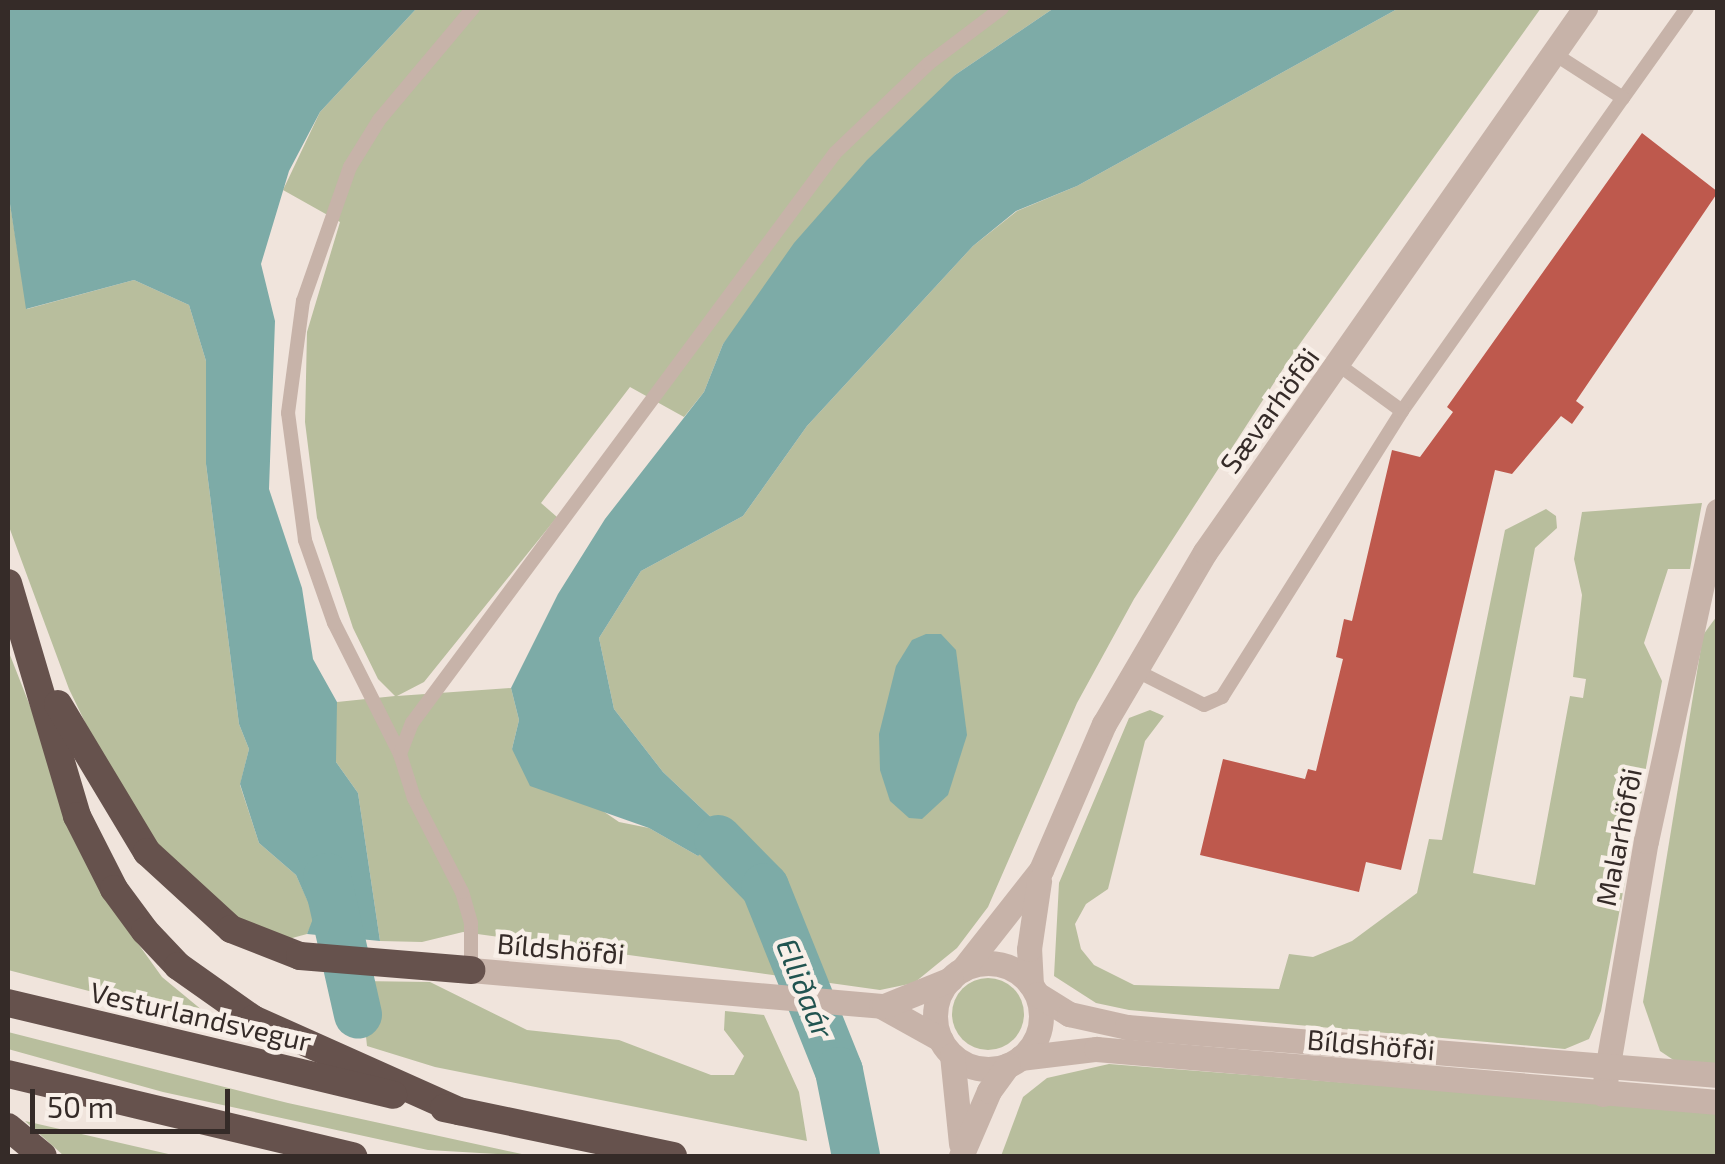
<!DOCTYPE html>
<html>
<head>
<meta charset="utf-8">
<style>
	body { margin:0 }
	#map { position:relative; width:1725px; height:1164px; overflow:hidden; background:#f0e4dc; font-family:"Exo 2",sans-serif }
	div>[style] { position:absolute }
	.green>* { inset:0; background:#b8be9d }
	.round { border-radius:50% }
	.water>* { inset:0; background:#7daba7 }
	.river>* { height:48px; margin:-24px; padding:0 24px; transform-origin:24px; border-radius:24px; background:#7daba7 }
	.building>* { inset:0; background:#be594d }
	.service>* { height:14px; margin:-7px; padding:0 7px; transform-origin:7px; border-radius:7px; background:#c7b3a9 }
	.minor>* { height:25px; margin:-12.5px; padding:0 12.5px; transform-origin:12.5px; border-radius:12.5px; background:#c7b3a9 }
	.tertiary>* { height:25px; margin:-12.5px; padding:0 12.5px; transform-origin:12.5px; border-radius:12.5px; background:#c7b3a9 }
	.tertiary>.ring { margin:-12.5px; padding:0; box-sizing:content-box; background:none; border:25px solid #c7b3a9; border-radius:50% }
	.trunk>* { height:28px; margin:-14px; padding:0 14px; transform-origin:14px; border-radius:14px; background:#66524d }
	span { translate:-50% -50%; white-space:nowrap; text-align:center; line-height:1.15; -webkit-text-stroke:9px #f8efe8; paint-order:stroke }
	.street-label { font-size:28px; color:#352b28 }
	.water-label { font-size:30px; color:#215450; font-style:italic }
	.frame { position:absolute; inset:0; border:10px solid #352b28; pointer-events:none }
	.scale { position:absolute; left:30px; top:1089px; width:200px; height:45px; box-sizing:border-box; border:5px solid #352b28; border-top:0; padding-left:12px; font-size:30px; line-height:35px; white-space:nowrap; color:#352b28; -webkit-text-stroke:8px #f8efe8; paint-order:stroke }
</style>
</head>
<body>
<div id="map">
	<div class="green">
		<i style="clip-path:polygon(417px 8px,1054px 8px,955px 75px,723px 344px,704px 392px,684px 417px,630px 387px,541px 503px,557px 517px,424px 682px,397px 696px,511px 688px,519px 720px,512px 749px,619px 822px,649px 828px,698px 856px,717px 823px,663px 772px,614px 709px,599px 638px,641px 571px,743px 516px,807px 426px,973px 246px,1017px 211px,1077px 186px,1399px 8px,1541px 8px,1294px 352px,1134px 599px,1077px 703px,988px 907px,957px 948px,914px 983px,880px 990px,463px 932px,422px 942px,380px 941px,358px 793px,336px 762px,331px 734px,337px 702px,395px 696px,378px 679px,353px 628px,317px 518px,305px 422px,307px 332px,340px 222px,283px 190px,320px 112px)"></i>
		<i style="clip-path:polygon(8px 191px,27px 309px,134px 280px,189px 305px,206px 361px,206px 464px,239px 724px,249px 749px,240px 785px,259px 843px,296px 875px,315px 917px,307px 934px,281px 941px,240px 925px,162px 858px,110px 774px,69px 689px,8px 524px)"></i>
		<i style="clip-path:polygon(1702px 503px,1690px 569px,1668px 569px,1644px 643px,1662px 681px,1601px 1011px,1589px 1039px,1565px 1049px,1129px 1010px,1096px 1003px,1054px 976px,1059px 883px,1129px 718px,1150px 710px,1164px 716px,1145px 741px,1108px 889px,1086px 904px,1075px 924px,1081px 949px,1094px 965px,1134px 985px,1279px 989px,1289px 954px,1313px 957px,1352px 941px,1417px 893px,1429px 839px,1442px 840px,1505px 530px,1546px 509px,1556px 516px,1557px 528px,1535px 548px,1473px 873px,1535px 885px,1570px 696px,1583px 698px,1586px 679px,1573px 677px,1582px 595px,1574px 559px,1582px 512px)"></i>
		<i style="clip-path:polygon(1717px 616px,1717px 1065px,1678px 1063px,1660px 1051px,1643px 1002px,1703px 635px)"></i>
		<i style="clip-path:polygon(8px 650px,106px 899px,162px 977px,220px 1025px,8px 970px)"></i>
		<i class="round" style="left:952px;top:978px;width:72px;height:72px"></i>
		<i style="clip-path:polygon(360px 981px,430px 982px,527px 1030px,619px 1040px,711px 1075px,734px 1075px,744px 1056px,724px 1030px,725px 1011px,764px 1015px,799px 1092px,807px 1141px,435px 1067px,367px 1046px)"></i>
		<i style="clip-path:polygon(8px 1032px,288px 1103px,531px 1156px,428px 1150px,163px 1092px,8px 1049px)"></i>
		<i style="clip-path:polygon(1109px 1064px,1717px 1112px,1717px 1156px,1001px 1156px,1023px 1097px,1047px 1078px)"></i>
		<i style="clip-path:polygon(25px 1121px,177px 1156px,64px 1156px)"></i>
	</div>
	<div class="water">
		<i style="clip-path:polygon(8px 8px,417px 8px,320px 112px,289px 171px,261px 264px,275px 321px,269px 489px,302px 588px,313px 659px,337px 702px,336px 762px,358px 793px,380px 941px,307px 934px,314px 916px,296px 875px,259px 843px,240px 784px,249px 749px,239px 724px,206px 464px,206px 361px,189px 305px,134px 280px,26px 309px,8px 191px)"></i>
		<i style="clip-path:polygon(1054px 8px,1399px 8px,1077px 186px,1016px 211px,973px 246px,807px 426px,743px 516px,641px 571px,599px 638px,614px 709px,663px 772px,717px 823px,718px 839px,698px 856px,649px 828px,530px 786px,512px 749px,519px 720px,511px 688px,558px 594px,605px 519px,704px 392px,723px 344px,794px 243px,867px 160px,955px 75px)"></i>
		<i style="clip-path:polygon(926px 634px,941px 634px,956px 650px,967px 735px,948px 795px,922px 819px,909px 818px,890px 801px,880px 770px,879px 734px,896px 666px,912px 640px)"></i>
	</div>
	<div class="river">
		<i style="left:718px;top:839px;width:67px;rotate:45.6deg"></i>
		<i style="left:765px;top:887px;width:198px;rotate:68.1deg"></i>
		<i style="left:839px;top:1071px;width:87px;rotate:78.7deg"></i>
		<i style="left:327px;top:877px;width:141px;rotate:77.3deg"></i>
	</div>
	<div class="building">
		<i style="clip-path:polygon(1642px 133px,1718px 192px,1576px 401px,1584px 407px,1572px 424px,1561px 416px,1512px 474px,1495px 470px,1401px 870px,1366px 862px,1359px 892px,1200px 855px,1223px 759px,1305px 779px,1308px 769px,1316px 771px,1343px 659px,1336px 657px,1344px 619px,1352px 621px,1392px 450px,1420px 457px,1453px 412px,1447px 407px)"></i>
	</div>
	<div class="service">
		<i style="left:1623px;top:98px;width:110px;rotate:-54.6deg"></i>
		<i style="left:1402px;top:411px;width:383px;rotate:-54.8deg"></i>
		<i style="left:1623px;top:98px;width:83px;rotate:-147.3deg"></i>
		<i style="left:1135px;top:670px;width:77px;rotate:26.9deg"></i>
		<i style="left:1204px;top:705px;width:20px;rotate:-24deg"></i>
		<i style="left:1222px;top:697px;width:338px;rotate:-57.8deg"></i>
		<i style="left:1402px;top:411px;width:78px;rotate:-143.9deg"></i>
		<i style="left:400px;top:754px;width:147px;rotate:-116.7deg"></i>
		<i style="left:334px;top:623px;width:88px;rotate:-109.3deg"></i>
		<i style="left:305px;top:540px;width:128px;rotate:-97.6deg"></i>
		<i style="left:288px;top:413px;width:113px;rotate:-82.4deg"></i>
		<i style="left:303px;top:301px;width:142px;rotate:-70.7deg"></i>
		<i style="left:350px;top:167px;width:55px;rotate:-58.3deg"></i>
		<i style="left:379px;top:120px;width:146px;rotate:-50deg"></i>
		<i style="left:471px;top:970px;width:47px;rotate:-90deg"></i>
		<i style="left:471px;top:923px;width:32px;rotate:-106deg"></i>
		<i style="left:462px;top:892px;width:106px;rotate:-117.1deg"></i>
		<i style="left:414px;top:798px;width:46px;rotate:-107.7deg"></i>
		<i style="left:400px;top:754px;width:33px;rotate:-69deg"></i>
		<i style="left:412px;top:723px;width:710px;rotate:-53.42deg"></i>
		<i style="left:835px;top:153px;width:129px;rotate:-43.7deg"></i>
		<i style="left:928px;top:64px;width:93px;rotate:-37.1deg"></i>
	</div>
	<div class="minor">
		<i style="left:1603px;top:1094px;width:257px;rotate:-80.4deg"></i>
		<i style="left:1646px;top:841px;width:338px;rotate:-77.7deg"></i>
	</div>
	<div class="tertiary">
		<i class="ring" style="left:935px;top:963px;width:81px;height:81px"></i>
		<i style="left:963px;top:969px;width:126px;rotate:-51.8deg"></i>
		<i style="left:1041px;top:870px;width:159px;rotate:-66.7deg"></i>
		<i style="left:1104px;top:724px;width:199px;rotate:-59.6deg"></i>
		<i style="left:1205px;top:552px;width:664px;rotate:-55.06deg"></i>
		<i style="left:471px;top:970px;width:412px;rotate:5deg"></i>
		<i style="left:881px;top:1006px;width:68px;rotate:29.2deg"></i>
		<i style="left:1031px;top:985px;width:36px;rotate:-93deg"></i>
		<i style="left:1029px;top:949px;width:69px;rotate:-81.6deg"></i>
		<i style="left:1037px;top:994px;width:38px;rotate:32deg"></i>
		<i style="left:1069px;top:1014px;width:59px;rotate:12.6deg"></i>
		<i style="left:1127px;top:1027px;width:593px;rotate:4.64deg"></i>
		<i style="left:884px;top:1006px;width:72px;rotate:-21.9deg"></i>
		<i style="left:952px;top:1055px;width:89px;rotate:84.2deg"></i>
		<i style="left:1020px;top:1058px;width:77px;rotate:-6.8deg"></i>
		<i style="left:1096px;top:1049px;width:624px;rotate:4.87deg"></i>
		<i style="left:961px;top:1156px;width:71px;rotate:-66.7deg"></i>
		<i style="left:989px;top:1091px;width:32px;rotate:-54deg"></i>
	</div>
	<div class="trunk">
		<i style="left:8px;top:583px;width:243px;rotate:73.5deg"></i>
		<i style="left:77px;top:816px;width:82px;rotate:63.1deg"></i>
		<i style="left:114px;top:889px;width:52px;rotate:53.6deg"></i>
		<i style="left:145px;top:931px;width:48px;rotate:46.7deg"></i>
		<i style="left:178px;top:966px;width:92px;rotate:35.2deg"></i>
		<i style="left:253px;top:1019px;width:226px;rotate:24.1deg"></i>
		<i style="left:58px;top:704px;width:173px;rotate:59deg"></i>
		<i style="left:147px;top:852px;width:114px;rotate:42.5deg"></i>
		<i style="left:231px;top:929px;width:74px;rotate:21.4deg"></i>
		<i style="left:300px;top:956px;width:172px;rotate:4.7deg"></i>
		<i style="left:8px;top:1003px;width:396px;rotate:13.4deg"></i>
		<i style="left:8px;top:1074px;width:355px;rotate:13.4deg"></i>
		<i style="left:444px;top:1108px;width:234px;rotate:11.8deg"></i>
		<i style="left:8px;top:1127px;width:45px;rotate:39.6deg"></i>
	</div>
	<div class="street-label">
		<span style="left:1269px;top:410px;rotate:-54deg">Sævarhöfði</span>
		<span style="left:1618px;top:837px;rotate:-79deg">Malarhöfði</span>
		<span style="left:561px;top:948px;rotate:5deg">Bíldshöfði</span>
		<span style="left:201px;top:1016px;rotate:13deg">Vesturlandsvegur</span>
		<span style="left:1371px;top:1044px;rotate:5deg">Bíldshöfði</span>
	</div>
	<div class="water-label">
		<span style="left:806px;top:988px;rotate:68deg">Elliðaár</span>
	</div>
	<div class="frame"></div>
	<div class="scale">50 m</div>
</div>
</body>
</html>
